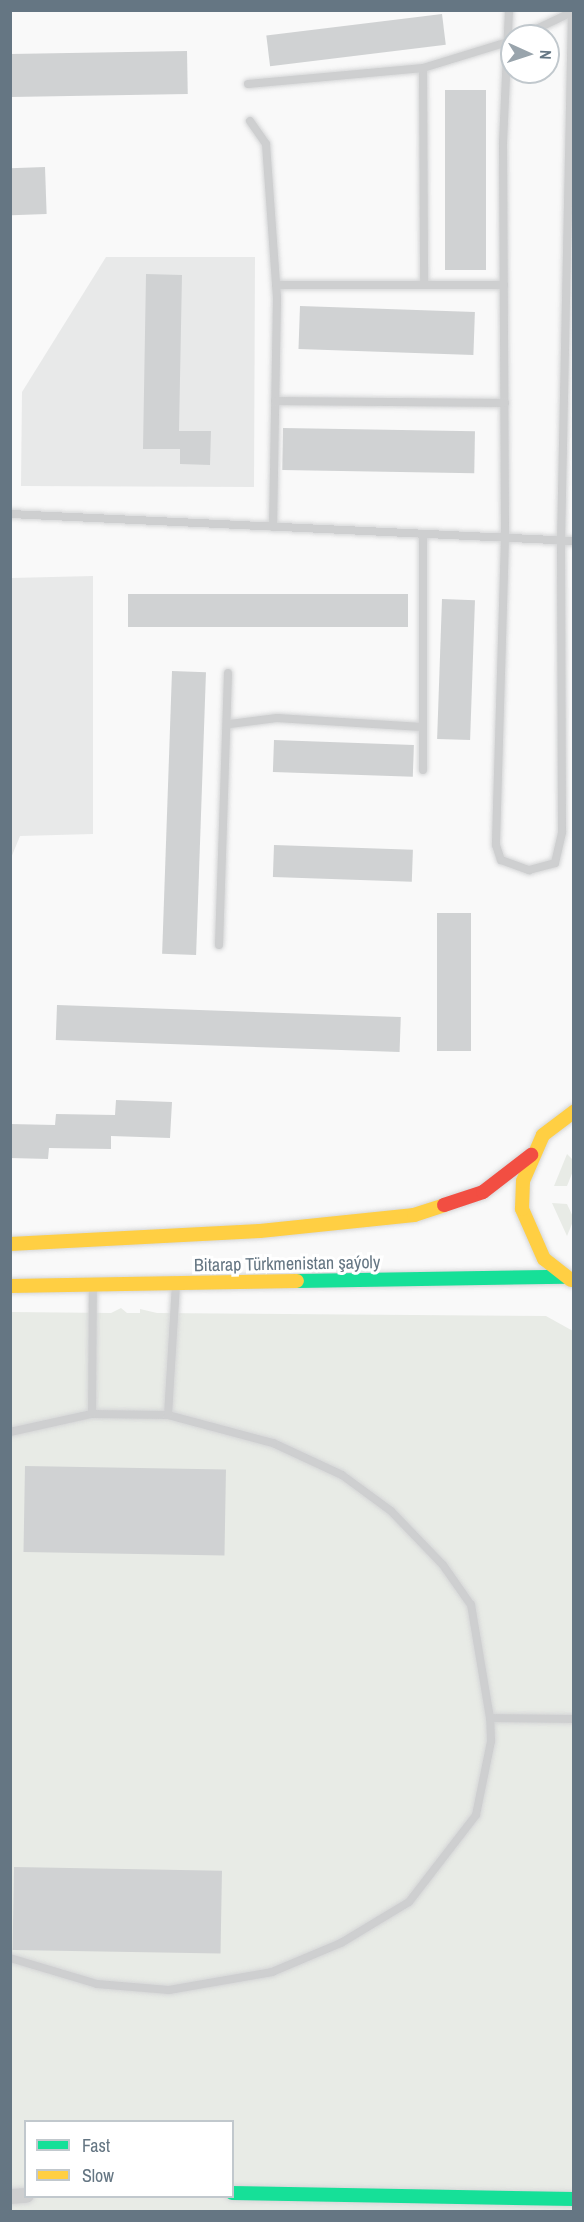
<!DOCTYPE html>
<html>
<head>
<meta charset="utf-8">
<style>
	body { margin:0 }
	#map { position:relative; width:584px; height:2222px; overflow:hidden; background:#f9f9f9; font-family:"Archivo Narrow",sans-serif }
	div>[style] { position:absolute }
	.built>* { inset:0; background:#e8e9e9 }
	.green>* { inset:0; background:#e8ebe6 }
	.building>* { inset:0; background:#d0d2d3; transform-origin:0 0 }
	.roads { filter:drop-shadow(0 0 2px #d5d6d7) drop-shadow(0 0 2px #d5d6d7) }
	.lane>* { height:8px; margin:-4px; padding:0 4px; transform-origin:4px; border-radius:4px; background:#cecfd0 }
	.street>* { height:15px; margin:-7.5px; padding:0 7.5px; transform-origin:7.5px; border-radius:7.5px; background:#cecfd0 }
	.fast>* { height:14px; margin:-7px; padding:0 7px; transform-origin:7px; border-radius:7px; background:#16e098 }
	.slow>* { height:14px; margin:-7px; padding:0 7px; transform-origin:7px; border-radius:7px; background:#ffcf43 }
	.jam>* { height:14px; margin:-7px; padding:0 7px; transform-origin:7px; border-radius:7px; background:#f24e42 }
	span { translate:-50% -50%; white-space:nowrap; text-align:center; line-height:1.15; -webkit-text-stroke:6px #fff; paint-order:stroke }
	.street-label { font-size:18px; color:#657683 }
	.frame { position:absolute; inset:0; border:12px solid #657683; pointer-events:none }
	.legend { position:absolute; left:24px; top:2120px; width:210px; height:78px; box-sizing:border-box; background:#fff; border:2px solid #c1c8cd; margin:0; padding:8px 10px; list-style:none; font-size:18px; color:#657683 }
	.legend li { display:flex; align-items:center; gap:12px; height:30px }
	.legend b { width:30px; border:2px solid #c1c8cd }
	.north { position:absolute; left:500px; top:24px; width:60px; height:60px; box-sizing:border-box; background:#fff; border:2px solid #c1c8cd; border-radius:50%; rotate:93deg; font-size:16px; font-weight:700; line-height:24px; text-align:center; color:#657683 }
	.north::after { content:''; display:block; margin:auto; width:21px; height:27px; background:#99a4ac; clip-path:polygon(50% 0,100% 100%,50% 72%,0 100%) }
</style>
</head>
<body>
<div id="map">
	<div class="built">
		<i style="clip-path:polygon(106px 257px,255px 257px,254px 487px,21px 486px,22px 392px)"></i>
		<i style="clip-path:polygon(93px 576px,93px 834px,20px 836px,11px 858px,11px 578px)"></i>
	</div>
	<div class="green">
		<i style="clip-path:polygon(567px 1154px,573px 1160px,573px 1171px,567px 1186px,554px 1186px)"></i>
		<i style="clip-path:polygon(552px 1203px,567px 1204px,574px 1219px,567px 1236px)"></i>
		<i style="clip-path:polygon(evenodd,121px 1308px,127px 1313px,140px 1313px,140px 1309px,157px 1313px,546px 1316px,573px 1331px,573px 2211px,11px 2212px,11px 1312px,111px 1313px,121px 1308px,26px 2122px,232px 2122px,232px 2196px,26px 2196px,26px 2122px)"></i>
	</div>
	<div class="building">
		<i style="left:442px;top:14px;width:31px;height:177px;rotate:83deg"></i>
		<i style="left:187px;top:51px;width:43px;height:177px;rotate:89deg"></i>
		<i style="left:445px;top:90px;width:41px;height:180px"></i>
		<i style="left:45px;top:167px;width:47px;height:35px;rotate:88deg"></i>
		<i style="clip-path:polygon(146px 274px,182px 275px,179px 431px,211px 431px,210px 465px,180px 464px,180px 449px,143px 449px)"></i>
		<i style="left:300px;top:306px;width:175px;height:43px;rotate:2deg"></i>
		<i style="left:283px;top:428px;width:192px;height:42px;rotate:1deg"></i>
		<i style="left:128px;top:594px;width:280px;height:33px"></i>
		<i style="left:442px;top:599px;width:33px;height:140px;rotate:2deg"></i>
		<i style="left:172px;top:671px;width:34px;height:283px;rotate:2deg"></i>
		<i style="left:274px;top:740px;width:140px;height:32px;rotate:2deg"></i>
		<i style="left:274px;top:845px;width:139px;height:32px;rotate:2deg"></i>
		<i style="left:437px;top:913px;width:34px;height:138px"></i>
		<i style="left:57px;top:1005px;width:344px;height:35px;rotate:2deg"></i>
		<i style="clip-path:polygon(116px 1100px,172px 1102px,170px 1138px,111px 1136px,111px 1149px,49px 1148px,48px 1159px,10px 1158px,10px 1124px,55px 1125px,56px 1114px,115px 1115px)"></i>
		<i style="left:25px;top:1466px;width:201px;height:86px;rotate:1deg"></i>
		<i style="left:14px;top:1867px;width:208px;height:83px;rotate:1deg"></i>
	</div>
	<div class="roads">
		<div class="lane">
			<i style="left:509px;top:10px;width:134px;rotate:92.6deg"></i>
			<i style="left:503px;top:144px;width:394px;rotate:89.7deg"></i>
			<i style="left:505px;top:538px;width:307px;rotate:91.7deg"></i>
			<i style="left:496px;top:845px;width:16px;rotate:72deg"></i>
			<i style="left:501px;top:860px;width:30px;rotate:20deg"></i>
			<i style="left:529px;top:870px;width:27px;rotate:-15deg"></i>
			<i style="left:555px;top:863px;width:32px;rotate:-77deg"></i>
			<i style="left:562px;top:832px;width:291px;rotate:-90.2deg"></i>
			<i style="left:561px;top:541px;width:531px;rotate:-88.81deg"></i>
			<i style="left:522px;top:36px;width:55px;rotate:-25.6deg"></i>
			<i style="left:423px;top:68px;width:217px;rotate:89.7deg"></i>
			<i style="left:248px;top:84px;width:176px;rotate:-5.2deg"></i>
			<i style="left:423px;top:68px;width:92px;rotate:-17.1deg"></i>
			<i style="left:250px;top:121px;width:28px;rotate:55deg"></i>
			<i style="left:266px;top:144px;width:155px;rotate:85.9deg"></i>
			<i style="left:277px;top:299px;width:228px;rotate:91deg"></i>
			<i style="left:276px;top:285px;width:228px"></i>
			<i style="left:275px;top:401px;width:230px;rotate:0.5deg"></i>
			<i style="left:10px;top:514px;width:565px;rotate:2.74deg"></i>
			<i style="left:230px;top:724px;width:47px;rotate:-7.3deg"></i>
			<i style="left:277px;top:718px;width:145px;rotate:3.6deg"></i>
			<i style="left:423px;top:770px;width:236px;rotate:-90deg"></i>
			<i style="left:219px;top:945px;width:272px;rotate:-88.1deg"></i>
			<i style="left:92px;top:1414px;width:76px;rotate:0.8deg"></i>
			<i style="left:10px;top:1432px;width:84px;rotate:-12.4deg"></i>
			<i style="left:92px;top:1414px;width:128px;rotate:-89.6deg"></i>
			<i style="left:490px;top:1718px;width:84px;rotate:0.7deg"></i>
			<i style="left:10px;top:1958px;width:91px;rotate:16.6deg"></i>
			<i style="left:97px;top:1984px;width:72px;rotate:4.8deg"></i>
			<i style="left:169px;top:1990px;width:105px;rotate:-9.9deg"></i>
			<i style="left:272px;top:1972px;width:75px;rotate:-22.8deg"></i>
			<i style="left:341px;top:1943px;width:79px;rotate:-31.1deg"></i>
			<i style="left:409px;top:1902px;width:110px;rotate:-52.4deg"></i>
			<i style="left:476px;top:1815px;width:76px;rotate:-78.5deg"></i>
			<i style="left:491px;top:1741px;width:23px;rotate:-92deg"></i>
			<i style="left:490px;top:1718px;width:115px;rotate:-99.5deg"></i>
			<i style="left:471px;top:1605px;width:49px;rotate:-125deg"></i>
			<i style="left:443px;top:1565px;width:75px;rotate:-133.9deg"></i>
			<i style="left:391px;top:1511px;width:61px;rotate:-143.7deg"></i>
			<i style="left:342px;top:1475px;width:76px;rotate:-155.1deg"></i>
			<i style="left:273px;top:1443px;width:109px;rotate:-165.1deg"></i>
			<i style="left:168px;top:1415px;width:130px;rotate:-86.5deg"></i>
		</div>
		<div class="street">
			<i style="left:10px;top:2196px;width:16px;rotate:-4deg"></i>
		</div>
		<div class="fast">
			<i style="left:297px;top:1281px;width:268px;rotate:-0.9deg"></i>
			<i style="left:232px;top:2193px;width:342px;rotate:1deg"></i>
		</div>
		<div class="slow">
			<i style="left:10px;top:1244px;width:250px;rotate:-3deg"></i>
			<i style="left:260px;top:1231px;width:155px;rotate:-5.9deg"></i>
			<i style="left:414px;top:1215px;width:32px;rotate:-18deg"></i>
			<i style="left:571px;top:1280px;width:34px;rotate:-142deg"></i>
			<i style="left:544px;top:1259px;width:55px;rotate:-113.7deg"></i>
			<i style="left:522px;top:1209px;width:28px;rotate:-88deg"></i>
			<i style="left:523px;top:1181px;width:50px;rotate:-66.5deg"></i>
			<i style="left:543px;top:1135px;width:39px;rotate:-37deg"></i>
			<i style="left:10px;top:1286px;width:287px;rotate:-1deg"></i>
		</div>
		<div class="jam">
			<i style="left:444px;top:1205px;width:41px;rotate:-18.4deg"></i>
			<i style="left:483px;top:1192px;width:61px;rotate:-37.6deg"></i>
		</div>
	</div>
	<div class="street-label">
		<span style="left:287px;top:1264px;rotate:-1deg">Bitarap Türkmenistan şaýoly</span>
	</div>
	<div class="frame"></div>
	<ul class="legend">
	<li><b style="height:8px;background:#16e098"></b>Fast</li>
	<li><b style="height:8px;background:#ffcf43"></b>Slow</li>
	</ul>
	<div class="north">N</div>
</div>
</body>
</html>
